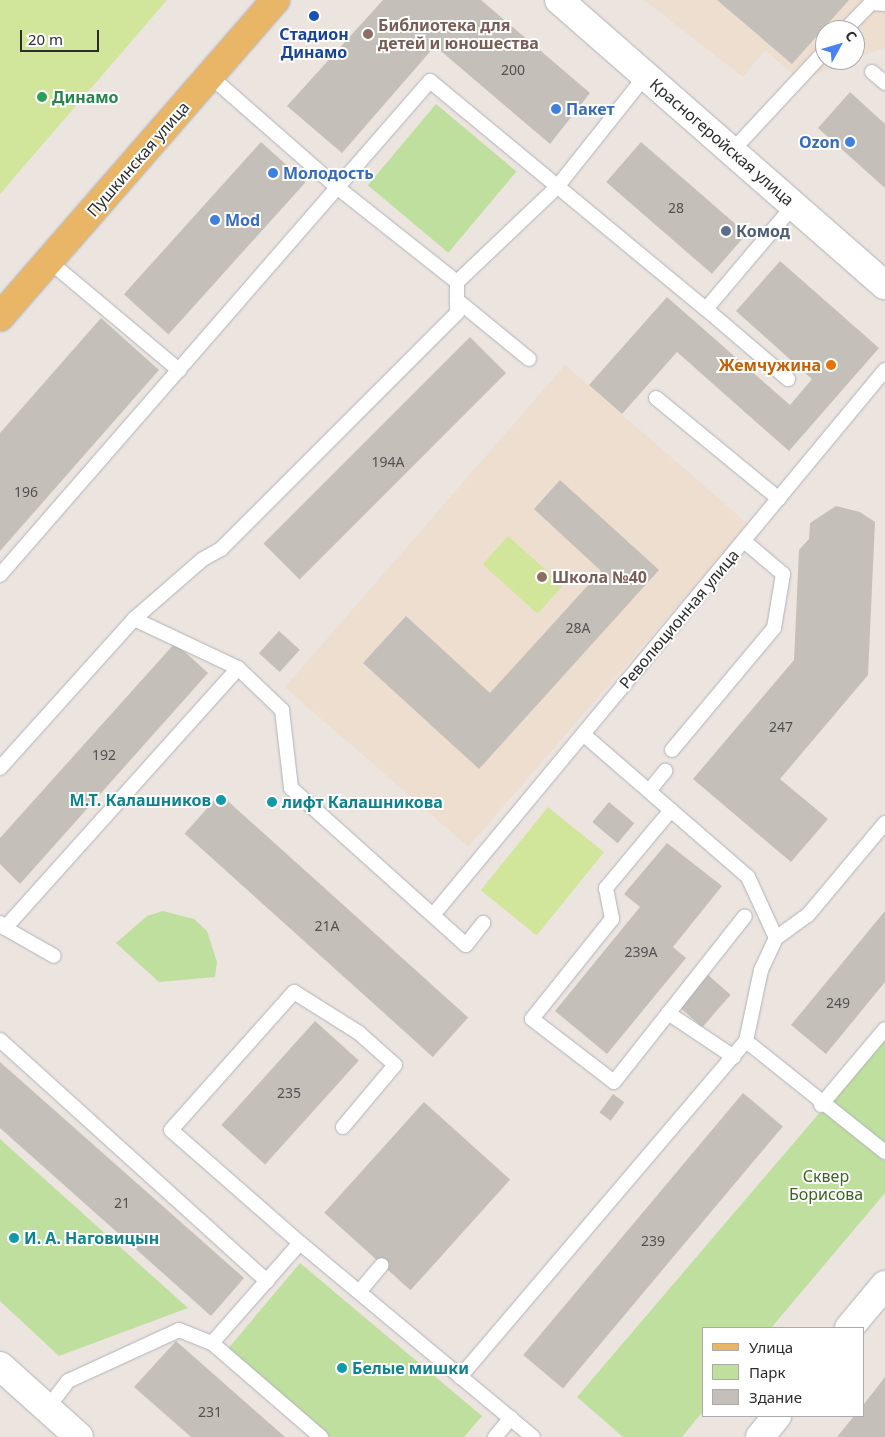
<!DOCTYPE html>
<html>
<head>
<meta charset="utf-8">
<style>
	body { margin:0 }
	#map { position:relative; width:885px; height:1437px; overflow:hidden; background:#ece4df; font-family:"Noto Sans",sans-serif }
	div>[style] { position:absolute }
	.education>* { inset:0; background:#eddecf; transform-origin:0 0 }
	.green>* { inset:0; background:#bfdf9f; transform-origin:0 0 }
	.pitch>* { inset:0; background:#d2e69b; transform-origin:0 0 }
	.building>* { inset:0; background:#c5bfba; transform-origin:0 0 }
	.roads { filter:drop-shadow(0 0 1px #afb3bb) drop-shadow(0 0 1px #afb3bb) }
	.lane>* { height:14px; margin:-7px; padding:0 7px; transform-origin:7px; border-radius:7px; background:#fff }
	.secondary>* { height:28px; margin:-14px; padding:0 14px; transform-origin:14px; border-radius:14px; background:#fff }
	.primary>* { height:28px; margin:-14px; padding:0 14px; transform-origin:14px; border-radius:14px; background:#e9b668 }
	.dots>* { width:14px; height:14px; translate:-50% -50%; box-sizing:border-box; border:2px solid #fff; border-radius:50% }
	span { translate:-50% -50%; white-space:nowrap; text-align:center; line-height:1.15; -webkit-text-stroke:4px #fff; paint-order:stroke }
	.number-label { font-size:14px; color:#525150 }
	.number-label span { -webkit-text-stroke-width:0 }
	.education-label { font-size:16px; color:#785e54; font-weight:700 }
	.left { translate:0 -50%; text-align:left }
	.transit-label { font-size:16px; color:#164399; font-weight:700 }
	.leisure-label { font-size:16px; color:#27864d; font-weight:700 }
	.shop-label { font-size:16px; color:#366cbe; font-weight:700 }
	.right { translate:-100% -50%; text-align:right }
	.street-label { font-size:16px; color:#2c2c2c }
	.service-label { font-size:16px; color:#4e5e75; font-weight:700 }
	.food-label { font-size:16px; color:#c56008; font-weight:700 }
	.culture-label { font-size:16px; color:#0d838f; font-weight:700 }
	.park-label { font-size:16px; color:#39651f }
	.legend { position:absolute; left:702px; top:1327px; width:162px; height:90px; box-sizing:border-box; background:#fff; border:1px solid #ababab; margin:0; padding:6px 9px; list-style:none; font-size:15px; color:#2c2c2c }
	.legend li { display:flex; align-items:center; gap:10px; height:25px }
	.legend b { width:25px; border:1px solid #ababab }
	.north { position:absolute; left:815px; top:20px; width:50px; height:50px; box-sizing:border-box; background:#fff; border:1px solid #ababab; border-radius:50%; rotate:51deg; font-size:14px; font-weight:700; line-height:20px; text-align:center; color:#2c2c2c }
	.north::after { content:''; display:block; margin:auto; width:18px; height:22px; background:#4983ef; clip-path:polygon(50% 0,100% 100%,50% 72%,0 100%) }
	.scale { position:absolute; left:20px; top:30px; width:79px; height:22px; box-sizing:border-box; border:2px solid #2c2c2c; border-top:0; padding-left:6px; font-size:15px; line-height:18px; white-space:nowrap; color:#2c2c2c; -webkit-text-stroke:4px #fff; paint-order:stroke }
</style>
</head>
<body>
<div id="map">
	<div class="education">
		<i style="clip-path:polygon(644px 0,885px 0,885px 48px,855px 58px,855px 30px,825px 30px,825px 60px,849px 60px,801px 81px,765px 50px,743px 77px)"></i>
		<i style="left:565px;top:365px;width:243px;height:427px;rotate:41deg"></i>
	</div>
	<div class="green">
		<i style="left:436px;top:104px;width:105px;height:106px;rotate:40deg"></i>
		<i style="clip-path:polygon(163px 911px,194px 919px,207px 931px,217px 962px,215px 977px,159px 982px,116px 943px,147px 916px)"></i>
		<i style="clip-path:polygon(885px 1036px,885px 1193px,771px 1328px,704px 1328px,704px 1410px,682px 1437px,623px 1437px,577px 1397px)"></i>
		<i style="clip-path:polygon(0 1139px,188px 1308px,59px 1356px,0 1301px)"></i>
		<i style="clip-path:polygon(300px 1263px,482px 1416px,464px 1437px,330px 1437px,227px 1350px)"></i>
	</div>
	<div class="pitch">
		<i style="clip-path:polygon(0 0,167px 0,0 194px)"></i>
		<i style="left:508px;top:536px;width:74px;height:38px;rotate:42deg"></i>
		<i style="left:548px;top:807px;width:72px;height:107px;rotate:39deg"></i>
	</div>
	<div class="building">
		<i style="clip-path:polygon(383px 0,481px 0,590px 93px,550px 144px,435px 46px,342px 153px,287px 106px)"></i>
		<i style="clip-path:polygon(717px 0,849px 0,792px 64px)"></i>
		<i style="clip-path:polygon(850px 92px,885px 124px,885px 188px,818px 128px)"></i>
		<i style="left:261px;top:142px;width:60px;height:205px;rotate:42deg"></i>
		<i style="left:641px;top:142px;width:140px;height:53px;rotate:41deg"></i>
		<i style="clip-path:polygon(780px 261px,879px 348px,789px 451px,677px 352px,622px 414px,589px 385px,667px 297px,790px 405px,812px 379px,736px 311px)"></i>
		<i style="clip-path:polygon(101px 318px,159px 370px,0 551px,0 433px)"></i>
		<i style="left:470px;top:337px;width:51px;height:292px;rotate:45deg"></i>
		<i style="clip-path:polygon(560px 480px,659px 570px,479px 769px,363px 663px,406px 616px,490px 693px,601px 571px,534px 509px)"></i>
		<i style="clip-path:polygon(836px 506px,860px 512px,875px 522px,868px 675px,780px 779px,828px 819px,791px 862px,693px 779px,794px 660px,799px 550px,809px 539px,810px 523px)"></i>
		<i style="left:279px;top:631px;width:28px;height:30px;rotate:42deg"></i>
		<i style="clip-path:polygon(175px 643px,208px 673px,20px 884px,0 864px,0 838px)"></i>
		<i style="left:220px;top:794px;width:334px;height:53px;rotate:42deg"></i>
		<i style="left:609px;top:802px;width:33px;height:26px;rotate:40deg"></i>
		<i style="clip-path:polygon(667px 843px,722px 886px,673px 947px,686px 958px,607px 1054px,555px 1011px,640px 907px,624px 894px)"></i>
		<i style="clip-path:polygon(885px 911px,885px 982px,826px 1054px,791px 1025px)"></i>
		<i style="left:708px;top:975px;width:30px;height:43px;rotate:41deg"></i>
		<i style="left:315px;top:1021px;width:59px;height:140px;rotate:42deg"></i>
		<i style="clip-path:polygon(0 1062px,244px 1278px,211px 1316px,0 1128px)"></i>
		<i style="left:743px;top:1093px;width:52px;height:342px;rotate:40deg"></i>
		<i style="left:613px;top:1094px;width:14px;height:23px;rotate:36deg"></i>
		<i style="left:424px;top:1102px;width:116px;height:149px;rotate:42deg"></i>
		<i style="clip-path:polygon(176px 1341px,285px 1437px,191px 1437px,134px 1387px)"></i>
		<i style="clip-path:polygon(885px 1377px,885px 1437px,837px 1437px,854px 1416px,864px 1416px,864px 1404px)"></i>
	</div>
	<div class="roads">
		<div class="lane">
			<i style="left:845px;top:30px;width:37px;rotate:-46deg"></i>
			<i style="left:871px;top:3px;width:14px;rotate:4deg"></i>
			<i style="left:872px;top:72px;width:17px;rotate:40deg"></i>
			<i style="left:210px;top:76px;width:169px;rotate:41.2deg"></i>
			<i style="left:337px;top:187px;width:153px;rotate:38.4deg"></i>
			<i style="left:732px;top:151px;width:137px;rotate:-47.1deg"></i>
			<i style="left:49px;top:261px;width:170px;rotate:40deg"></i>
			<i style="left:457px;top:300px;width:93px;rotate:39.3deg"></i>
			<i style="left:706px;top:309px;width:108px;rotate:40.5deg"></i>
			<i style="left:656px;top:398px;width:159px;rotate:39.4deg"></i>
			<i style="left:0;top:575px;width:655px;rotate:-48.96deg"></i>
			<i style="left:430px;top:81px;width:358px;rotate:39.6deg"></i>
			<i style="left:706px;top:309px;width:136px;rotate:-49.8deg"></i>
			<i style="left:238px;top:668px;width:61px;rotate:43.7deg"></i>
			<i style="left:282px;top:710px;width:79px;rotate:83.4deg"></i>
			<i style="left:291px;top:788px;width:235px;rotate:41.9deg"></i>
			<i style="left:466px;top:945px;width:28px;rotate:-52deg"></i>
			<i style="left:583px;top:734px;width:218px;rotate:40.9deg"></i>
			<i style="left:748px;top:877px;width:67px;rotate:65.3deg"></i>
			<i style="left:776px;top:938px;width:35px;rotate:115deg"></i>
			<i style="left:761px;top:970px;width:73px;rotate:101.9deg"></i>
			<i style="left:672px;top:750px;width:159px;rotate:-50.1deg"></i>
			<i style="left:774px;top:628px;width:55px;rotate:-80.5deg"></i>
			<i style="left:783px;top:574px;width:51px;rotate:-139.8deg"></i>
			<i style="left:0;top:768px;width:200px;rotate:-48deg"></i>
			<i style="left:134px;top:619px;width:91px;rotate:-41deg"></i>
			<i style="left:203px;top:559px;width:21px;rotate:-29deg"></i>
			<i style="left:221px;top:549px;width:334px;rotate:-45deg"></i>
			<i style="left:457px;top:313px;width:31px;rotate:-90deg"></i>
			<i style="left:457px;top:282px;width:138px;rotate:-43.5deg"></i>
			<i style="left:557px;top:187px;width:143px;rotate:-51.5deg"></i>
			<i style="left:649px;top:791px;width:26px;rotate:-51deg"></i>
			<i style="left:671px;top:810px;width:102px;rotate:129.8deg"></i>
			<i style="left:606px;top:888px;width:32px;rotate:79deg"></i>
			<i style="left:612px;top:919px;width:128px;rotate:128.7deg"></i>
			<i style="left:532px;top:1019px;width:103px;rotate:37.5deg"></i>
			<i style="left:614px;top:1082px;width:211px;rotate:-51.7deg"></i>
			<i style="left:433px;top:915px;width:708px;rotate:-50.33deg"></i>
			<i style="left:0;top:923px;width:7px;rotate:45deg"></i>
			<i style="left:5px;top:928px;width:349px;rotate:-48.1deg"></i>
			<i style="left:238px;top:668px;width:115px;rotate:-154.8deg"></i>
			<i style="left:5px;top:928px;width:56px;rotate:29.7deg"></i>
			<i style="left:776px;top:938px;width:39px;rotate:-36deg"></i>
			<i style="left:808px;top:915px;width:120px;rotate:-50.1deg"></i>
			<i style="left:668px;top:1013px;width:79px;rotate:33.7deg"></i>
			<i style="left:0;top:1040px;width:360px;rotate:42.1deg"></i>
			<i style="left:821px;top:1105px;width:99px;rotate:-49.9deg"></i>
			<i style="left:300px;top:1243px;width:303px;rotate:39.8deg"></i>
			<i style="left:359px;top:1292px;width:35px;rotate:-50deg"></i>
			<i style="left:212px;top:1343px;width:144px;rotate:40.8deg"></i>
			<i style="left:460px;top:1377px;width:441px;rotate:-49.6deg"></i>
			<i style="left:746px;top:1041px;width:178px;rotate:38.6deg"></i>
			<i style="left:47px;top:1409px;width:35px;rotate:-53deg"></i>
			<i style="left:68px;top:1381px;width:122px;rotate:-24.7deg"></i>
			<i style="left:179px;top:1330px;width:35px;rotate:22deg"></i>
			<i style="left:212px;top:1343px;width:133px;rotate:-48.7deg"></i>
			<i style="left:300px;top:1243px;width:171px;rotate:-138.8deg"></i>
			<i style="left:171px;top:1130px;width:185px;rotate:-48.3deg"></i>
			<i style="left:294px;top:992px;width:77px;rotate:32.2deg"></i>
			<i style="left:359px;top:1033px;width:48px;rotate:41.6deg"></i>
			<i style="left:395px;top:1065px;width:81px;rotate:130deg"></i>
			<i style="left:495px;top:1437px;width:25px;rotate:-50deg"></i>
		</div>
		<div class="secondary">
			<i style="left:559px;top:0;width:433px;rotate:41.2deg"></i>
			<i style="left:849px;top:1328px;width:56px;rotate:-50.1deg"></i>
			<i style="left:0;top:1366px;width:106px;rotate:41.9deg"></i>
			<i style="left:760px;top:1437px;width:27px;rotate:-51deg"></i>
		</div>
		<div class="primary">
			<i style="left:0;top:317px;width:420px;rotate:-49deg"></i>
		</div>
	</div>
	<div class="dots">
		<i style="left:314px;top:16px;background:#1a4fb4"></i>
		<i style="left:368px;top:34px;background:#8d6e63"></i>
		<i style="left:42px;top:97px;background:#2e9e5b"></i>
		<i style="left:556px;top:109px;background:#3f7fe0"></i>
		<i style="left:850px;top:142px;background:#3f7fe0"></i>
		<i style="left:273px;top:173px;background:#3f7fe0"></i>
		<i style="left:215px;top:220px;background:#3f7fe0"></i>
		<i style="left:726px;top:231px;background:#5c6f8a"></i>
		<i style="left:831px;top:365px;background:#e8710a"></i>
		<i style="left:542px;top:577px;background:#8d6e63"></i>
		<i style="left:221px;top:800px;background:#0f9aa8"></i>
		<i style="left:272px;top:802px;background:#0f9aa8"></i>
		<i style="left:14px;top:1238px;background:#0f9aa8"></i>
		<i style="left:342px;top:1368px;background:#0f9aa8"></i>
	</div>
	<div class="number-label">
		<span style="left:513px;top:70px">200</span>
		<span style="left:676px;top:208px">28</span>
		<span style="left:388px;top:462px">194А</span>
		<span style="left:26px;top:492px">196</span>
		<span style="left:578px;top:628px">28А</span>
		<span style="left:781px;top:727px">247</span>
		<span style="left:104px;top:755px">192</span>
		<span style="left:327px;top:926px">21А</span>
		<span style="left:641px;top:952px">239А</span>
		<span style="left:838px;top:1003px">249</span>
		<span style="left:289px;top:1093px">235</span>
		<span style="left:122px;top:1203px">21</span>
		<span style="left:653px;top:1241px">239</span>
		<span style="left:210px;top:1412px">231</span>
	</div>
	<div class="education-label">
		<span class="left" style="left:378px;top:34px">Библиотека для<br>детей и юношества</span>
		<span class="left" style="left:552px;top:577px">Школа №40</span>
	</div>
	<div class="transit-label">
		<span style="left:314px;top:43px">Стадион<br>Динамо</span>
	</div>
	<div class="leisure-label">
		<span class="left" style="left:52px;top:97px">Динамо</span>
	</div>
	<div class="shop-label">
		<span class="left" style="left:566px;top:109px">Пакет</span>
		<span class="right" style="left:840px;top:142px">Ozon</span>
		<span class="left" style="left:283px;top:173px">Молодость</span>
		<span class="left" style="left:225px;top:220px">Mod</span>
	</div>
	<div class="street-label">
		<span style="left:722px;top:142px;rotate:41deg">Красногеройская улица</span>
		<span style="left:138px;top:159px;rotate:-49deg">Пушкинская улица</span>
		<span style="left:679px;top:619px;rotate:-50deg">Революционная улица</span>
	</div>
	<div class="service-label">
		<span class="left" style="left:736px;top:231px">Комод</span>
	</div>
	<div class="food-label">
		<span class="right" style="left:821px;top:365px">Жемчужина</span>
	</div>
	<div class="culture-label">
		<span class="right" style="left:211px;top:800px">М.Т. Калашников</span>
		<span class="left" style="left:282px;top:802px">лифт Калашникова</span>
		<span class="left" style="left:24px;top:1238px">И. А. Наговицын</span>
		<span class="left" style="left:352px;top:1368px">Белые мишки</span>
	</div>
	<div class="park-label">
		<span style="left:826px;top:1185px">Сквер<br>Борисова</span>
	</div>
	<ul class="legend">
	<li><b style="height:6px;background:#e9b668"></b>Улица</li>
	<li><b style="height:14px;background:#bfdf9f"></b>Парк</li>
	<li><b style="height:14px;background:#c5bfba"></b>Здание</li>
	</ul>
	<div class="north">С</div>
	<div class="scale">20 m</div>
</div>
</body>
</html>
